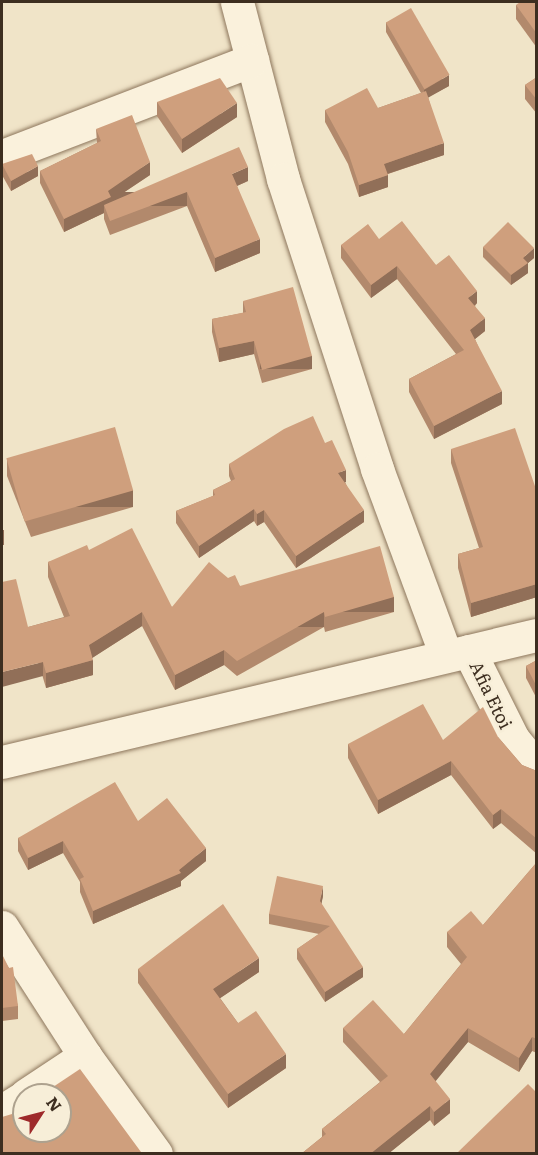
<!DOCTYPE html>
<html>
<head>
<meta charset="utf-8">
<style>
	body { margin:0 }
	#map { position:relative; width:538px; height:1155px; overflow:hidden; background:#f0e4c8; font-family:Literata,serif }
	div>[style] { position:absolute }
	.roads { filter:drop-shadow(0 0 2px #8d765c) drop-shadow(0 0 2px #8d765c) }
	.minor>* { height:33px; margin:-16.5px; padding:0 16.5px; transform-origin:16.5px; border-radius:16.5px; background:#faf1dc }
	.wall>* { inset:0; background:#b2896c }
	.shaded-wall>* { inset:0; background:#916f58; transform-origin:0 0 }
	.building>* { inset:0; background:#cf9f7d; transform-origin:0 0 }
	span { translate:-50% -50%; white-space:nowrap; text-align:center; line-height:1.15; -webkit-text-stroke:5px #f7eed8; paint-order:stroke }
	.street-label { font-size:18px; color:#3d2e20 }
	.frame { position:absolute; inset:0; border:3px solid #3d2e20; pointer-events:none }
	.north { position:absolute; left:12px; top:1083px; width:60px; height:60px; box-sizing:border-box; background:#f7eed8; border:2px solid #ada18e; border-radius:50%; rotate:54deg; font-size:16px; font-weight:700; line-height:24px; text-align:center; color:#3d2e20 }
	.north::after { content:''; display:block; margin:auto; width:21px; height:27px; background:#9e2a2b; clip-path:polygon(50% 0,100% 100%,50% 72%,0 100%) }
</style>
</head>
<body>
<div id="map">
	<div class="roads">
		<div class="minor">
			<i style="left:237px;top:2px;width:183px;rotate:75.4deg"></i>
			<i style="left:283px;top:179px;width:305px;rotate:72deg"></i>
			<i style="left:377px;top:469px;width:199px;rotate:69.7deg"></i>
			<i style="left:2px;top:156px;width:268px;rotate:-21deg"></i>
			<i style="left:469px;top:651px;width:98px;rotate:63.4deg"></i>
			<i style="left:513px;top:739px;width:36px;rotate:51deg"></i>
			<i style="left:2px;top:762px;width:549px;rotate:-13.38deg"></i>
			<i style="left:2px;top:927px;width:153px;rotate:57.2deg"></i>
			<i style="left:85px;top:1056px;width:121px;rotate:54.1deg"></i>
			<i style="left:26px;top:1095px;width:71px;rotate:-33.5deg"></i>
			<i style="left:2px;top:1111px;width:26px;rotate:-32deg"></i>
		</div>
	</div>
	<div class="wall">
		<i style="clip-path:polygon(537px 2px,537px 48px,516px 19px,516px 5px)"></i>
		<i style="clip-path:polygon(386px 22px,449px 86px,428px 97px,444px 155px,388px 174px,388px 187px,359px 197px,348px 164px,325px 122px,325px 110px,378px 108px,421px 93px,386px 32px)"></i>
		<i style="clip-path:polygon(537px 77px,537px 114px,525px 99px,525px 85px)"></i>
		<i style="clip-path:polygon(157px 102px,237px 117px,182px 153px,157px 116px)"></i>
		<i style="clip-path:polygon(96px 129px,150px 175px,111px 201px,111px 202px,248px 181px,237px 186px,260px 253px,215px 272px,187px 206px,110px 235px,104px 219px,104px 213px,64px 232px,40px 183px,40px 171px,97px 143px)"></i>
		<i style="clip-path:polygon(2px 164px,38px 176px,11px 191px,2px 175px)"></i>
		<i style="clip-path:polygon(379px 239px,436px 265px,477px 303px,475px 306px,485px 331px,475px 339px,502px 404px,434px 439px,409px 392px,409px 379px,456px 354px,397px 279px,371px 298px,341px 258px,341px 245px)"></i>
		<i style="clip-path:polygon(483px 247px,534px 258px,528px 263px,528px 273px,511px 285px,483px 257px)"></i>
		<i style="clip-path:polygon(243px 301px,312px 369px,262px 383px,254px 354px,219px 362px,212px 332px,212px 319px,243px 313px)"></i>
		<i style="clip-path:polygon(325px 443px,346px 482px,345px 482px,364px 522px,296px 568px,264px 522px,257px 526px,254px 521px,199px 558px,176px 523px,176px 511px,213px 496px,213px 490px,231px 481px,229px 476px,229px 464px)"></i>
		<i style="clip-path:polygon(451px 449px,537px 492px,537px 597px,471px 617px,458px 568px,458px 554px,479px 548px,451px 463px)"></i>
		<i style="clip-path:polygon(7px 459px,133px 507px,31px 537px,7px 476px)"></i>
		<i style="clip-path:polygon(89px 550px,172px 607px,228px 578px,240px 586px,394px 612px,325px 632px,324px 627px,237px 676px,224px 665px,175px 690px,142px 626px,92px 658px,93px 675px,46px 688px,28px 627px,64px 617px,48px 577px,48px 562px)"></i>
		<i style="clip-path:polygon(537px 660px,537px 699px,526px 678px,526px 666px)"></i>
		<i style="clip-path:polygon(498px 737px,522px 765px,537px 771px,537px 854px,501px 823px,493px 829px,451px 775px,378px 814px,348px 758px,348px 744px,443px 740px)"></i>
		<i style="clip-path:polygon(138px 821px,206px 861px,181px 881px,181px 886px,93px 924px,80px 892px,80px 882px,63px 853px,28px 870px,18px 851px,18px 838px)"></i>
		<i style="clip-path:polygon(537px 862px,537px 1053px,532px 1051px,519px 1072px,468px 1042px,435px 1081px,450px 1113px,434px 1126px,430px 1120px,388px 1154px,301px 1154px,322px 1137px,322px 1129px,380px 1082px,343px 1042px,343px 1028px,404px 1034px,461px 964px,447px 947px,447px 932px,483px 925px)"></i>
		<i style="clip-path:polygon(323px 896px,321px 904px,363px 977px,325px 1002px,297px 959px,297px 949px,319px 934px,269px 924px,269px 914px)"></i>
		<i style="clip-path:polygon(2px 954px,18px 1006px,18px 1019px,2px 1021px)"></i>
		<i style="clip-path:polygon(138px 969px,259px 972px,220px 998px,238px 1023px,286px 1068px,228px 1108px,138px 983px)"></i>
	</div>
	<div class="shaded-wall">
		<i style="clip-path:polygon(449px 75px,449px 86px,424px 100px,424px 90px)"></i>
		<i style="clip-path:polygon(237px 103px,237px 117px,182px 153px,182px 139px)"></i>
		<i style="clip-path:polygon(444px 143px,444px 155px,384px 175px,384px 164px)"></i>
		<i style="clip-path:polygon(150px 162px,150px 175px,111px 201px,111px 209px,104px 205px,104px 213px,64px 232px,64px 219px)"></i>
		<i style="clip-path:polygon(38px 166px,38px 176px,11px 191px,11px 181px)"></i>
		<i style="clip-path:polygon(248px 167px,248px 181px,232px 188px,232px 174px)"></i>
		<i style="clip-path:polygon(388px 175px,388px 187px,359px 197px,359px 185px)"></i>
		<i style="left:187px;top:192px;width:14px;height:82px;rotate:90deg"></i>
		<i style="clip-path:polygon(260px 239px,260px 253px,215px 272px,215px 258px)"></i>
		<i style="clip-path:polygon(534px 248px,534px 258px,528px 263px,528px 273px,511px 285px,511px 275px,523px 258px)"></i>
		<i style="clip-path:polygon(397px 266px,397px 279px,371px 298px,371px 285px)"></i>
		<i style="clip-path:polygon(477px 291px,477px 303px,468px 311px,468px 298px)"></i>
		<i style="clip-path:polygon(485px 318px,485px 331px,470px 343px,470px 330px)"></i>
		<i style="clip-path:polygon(254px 341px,254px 354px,219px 362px,219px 348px)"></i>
		<i style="left:312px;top:356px;width:13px;height:52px;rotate:90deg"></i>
		<i style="clip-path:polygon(502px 391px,502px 404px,434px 439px,434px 426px)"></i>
		<i style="clip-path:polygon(346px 470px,346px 482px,338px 485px,338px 473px)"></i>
		<i style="left:133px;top:490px;width:17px;height:106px;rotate:90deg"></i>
		<i style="clip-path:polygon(254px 509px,254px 521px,199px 558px,199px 546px)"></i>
		<i style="clip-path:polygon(264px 510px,264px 522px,257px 526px,257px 514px)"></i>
		<i style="clip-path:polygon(364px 510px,364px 522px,296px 568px,296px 556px)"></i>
		<i style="left:4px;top:530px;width:15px;height:2px;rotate:90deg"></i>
		<i style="clip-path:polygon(537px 584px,537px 597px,471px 617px,471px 603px)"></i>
		<i style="left:394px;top:597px;width:15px;height:72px;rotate:90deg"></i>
		<i style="clip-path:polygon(142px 612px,142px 626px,89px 660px,89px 645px)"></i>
		<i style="left:324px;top:612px;width:15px;height:100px;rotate:90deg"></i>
		<i style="clip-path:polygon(224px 650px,224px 665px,175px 690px,175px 675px)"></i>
		<i style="clip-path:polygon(93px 660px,93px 675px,46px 688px,46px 673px)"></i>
		<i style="clip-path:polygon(43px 662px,43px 676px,2px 687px,2px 672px)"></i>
		<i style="clip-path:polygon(451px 761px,451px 775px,378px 814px,378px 800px)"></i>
		<i style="clip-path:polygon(501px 809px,501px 823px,493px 829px,493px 815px)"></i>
		<i style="clip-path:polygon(63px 841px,63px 853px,28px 870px,28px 858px)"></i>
		<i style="clip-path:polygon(206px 848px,206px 861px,181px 881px,181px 886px,93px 924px,93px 911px,179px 870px)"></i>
		<i style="clip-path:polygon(323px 886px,323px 896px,320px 911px,320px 901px)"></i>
		<i style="clip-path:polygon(259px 958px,259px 972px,213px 1003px,213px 989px)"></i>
		<i style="clip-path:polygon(363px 967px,363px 977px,325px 1002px,325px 992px)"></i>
		<i style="clip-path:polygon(468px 1028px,468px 1042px,430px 1088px,430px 1074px)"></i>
		<i style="clip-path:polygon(532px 1037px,532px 1051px,519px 1072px,519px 1058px)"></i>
		<i style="clip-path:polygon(286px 1054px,286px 1068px,228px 1108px,228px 1094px)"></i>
		<i style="clip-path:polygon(450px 1099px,450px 1113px,434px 1126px,434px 1112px)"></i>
		<i style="clip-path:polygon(430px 1106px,430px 1120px,388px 1154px,370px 1154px)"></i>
	</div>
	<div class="building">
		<i style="clip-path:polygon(520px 2px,537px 2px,537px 34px,516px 5px)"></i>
		<i style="left:411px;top:8px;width:77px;height:29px;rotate:60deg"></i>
		<i style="clip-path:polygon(537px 77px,537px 100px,525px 85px)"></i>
		<i style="clip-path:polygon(220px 78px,237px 103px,182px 139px,157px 102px)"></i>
		<i style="clip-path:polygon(367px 88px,378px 108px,426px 91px,444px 143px,384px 164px,388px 175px,359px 185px,348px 152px,325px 110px)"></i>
		<i style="clip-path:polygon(132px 115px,150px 162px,108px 191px,111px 197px,64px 219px,40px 171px,101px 141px,96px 129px)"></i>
		<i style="clip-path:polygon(239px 147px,248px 167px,232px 174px,260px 239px,215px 258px,187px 192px,110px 221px,104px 205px)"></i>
		<i style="clip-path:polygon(32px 154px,38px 166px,11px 181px,2px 164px)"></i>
		<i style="clip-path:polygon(402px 221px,436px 265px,449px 255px,477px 291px,468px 298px,485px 318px,470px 330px,502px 391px,434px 426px,409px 379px,464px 350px,397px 266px,371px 285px,341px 245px,368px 224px,379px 239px)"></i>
		<i style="clip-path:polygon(508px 222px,534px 248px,523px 258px,528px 263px,511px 275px,483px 247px)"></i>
		<i style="clip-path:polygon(293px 287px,312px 356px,262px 370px,254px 341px,219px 348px,212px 319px,246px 312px,243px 301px)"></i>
		<i style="clip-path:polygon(313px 416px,325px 443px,332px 440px,346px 470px,338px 473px,364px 510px,296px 556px,264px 510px,257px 514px,254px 509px,199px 546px,176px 511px,215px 495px,213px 490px,235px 479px,229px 464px,284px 429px)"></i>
		<i style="left:115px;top:427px;width:66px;height:113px;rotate:74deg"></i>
		<i style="clip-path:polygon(515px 428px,537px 492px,537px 584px,471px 603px,458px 554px,483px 547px,451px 449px)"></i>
		<i style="clip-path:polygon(132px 528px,172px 607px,209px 562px,228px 578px,235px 575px,240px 586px,380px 546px,394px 597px,325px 617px,324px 612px,237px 661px,224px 650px,175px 675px,142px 612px,89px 645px,93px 660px,46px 673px,43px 662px,2px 672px,2px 582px,16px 579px,28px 627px,70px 616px,48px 562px,87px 545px,89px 550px)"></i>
		<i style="clip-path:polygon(537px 660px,537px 687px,526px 666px)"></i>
		<i style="clip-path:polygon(423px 704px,443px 740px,483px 707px,498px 737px,522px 765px,537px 771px,537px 839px,501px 809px,493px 815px,451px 761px,378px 800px,348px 744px)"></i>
		<i style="clip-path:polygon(115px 782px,138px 821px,167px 798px,206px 848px,179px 870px,181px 873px,93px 911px,80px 879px,84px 877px,63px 841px,28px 858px,18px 838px)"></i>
		<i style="clip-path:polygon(537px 862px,537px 1039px,532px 1037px,519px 1058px,468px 1028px,430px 1074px,450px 1099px,434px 1112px,430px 1106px,370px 1154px,301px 1154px,326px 1134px,322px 1129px,388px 1076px,343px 1028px,373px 1000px,404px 1034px,467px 957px,447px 932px,471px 911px,483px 925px)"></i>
		<i style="clip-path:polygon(277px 876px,323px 886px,320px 901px,363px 967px,325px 992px,297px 949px,330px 926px,269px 914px)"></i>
		<i style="clip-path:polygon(223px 904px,259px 958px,213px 989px,238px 1023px,256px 1011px,286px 1054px,228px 1094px,138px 969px)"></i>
		<i style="clip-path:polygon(2px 954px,9px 968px,13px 967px,18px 1006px,2px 1008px)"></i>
		<i style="clip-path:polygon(80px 1069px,141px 1152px,143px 1154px,2px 1154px,2px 1117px,12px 1114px,24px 1106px,24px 1131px,60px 1131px,60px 1095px,41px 1095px)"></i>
		<i style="clip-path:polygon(528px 1084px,537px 1093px,537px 1154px,456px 1154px)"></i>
	</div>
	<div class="street-label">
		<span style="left:491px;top:695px;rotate:64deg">Afia Etoi</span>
	</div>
	<div class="frame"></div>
	<div class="north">N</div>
</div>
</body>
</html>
